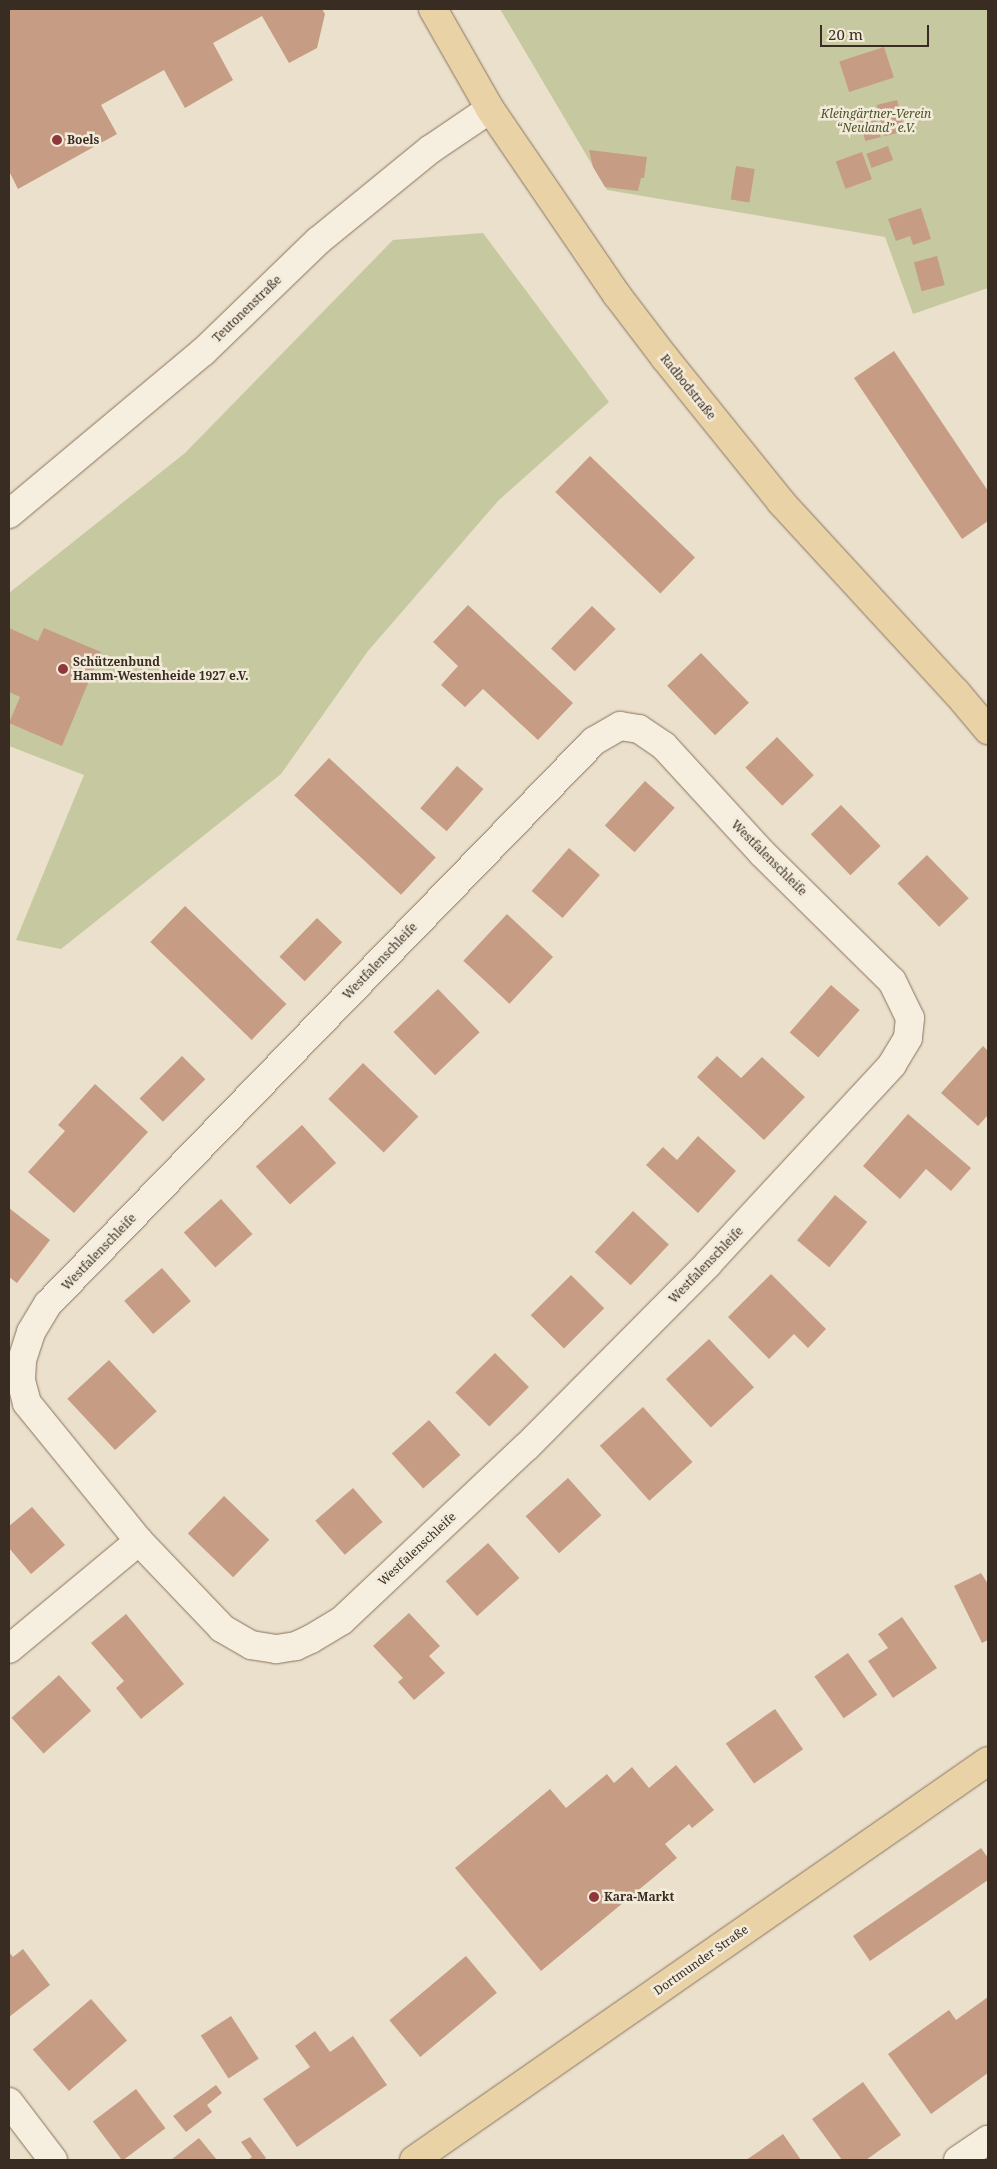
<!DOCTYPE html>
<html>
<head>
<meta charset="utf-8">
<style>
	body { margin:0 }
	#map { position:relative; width:997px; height:2169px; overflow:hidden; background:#ebe0cb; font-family:"Noto Serif",serif }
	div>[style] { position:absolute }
	.green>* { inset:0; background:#c6c99f }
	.building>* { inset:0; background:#c69c84; transform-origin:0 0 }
	.roads { filter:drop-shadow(0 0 1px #877360) drop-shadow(0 0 1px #877360) }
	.minor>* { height:28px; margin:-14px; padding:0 14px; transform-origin:14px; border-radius:14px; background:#f6eede }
	.major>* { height:28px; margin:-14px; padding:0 14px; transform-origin:14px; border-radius:14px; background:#ead2a7 }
	.dots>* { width:14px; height:14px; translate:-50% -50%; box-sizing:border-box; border:2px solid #f3ebda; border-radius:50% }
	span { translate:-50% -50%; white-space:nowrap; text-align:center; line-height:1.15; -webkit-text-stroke:5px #f3ebda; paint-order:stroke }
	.park-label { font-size:12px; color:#4b532b; font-style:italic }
	.poi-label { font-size:12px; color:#392c22; font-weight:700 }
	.left { translate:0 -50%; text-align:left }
	.street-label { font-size:12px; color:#392c22 }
	.frame { position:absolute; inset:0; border:10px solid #392c22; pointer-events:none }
	.scale { position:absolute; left:820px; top:25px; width:109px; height:22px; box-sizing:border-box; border:2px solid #392c22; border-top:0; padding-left:6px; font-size:15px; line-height:18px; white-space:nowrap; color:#392c22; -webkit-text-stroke:4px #f3ebda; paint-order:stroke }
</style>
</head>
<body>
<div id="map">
	<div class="green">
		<i style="clip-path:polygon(500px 9px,988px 9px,988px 288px,913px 314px,885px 237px,607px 190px)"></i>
		<i style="clip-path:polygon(483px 233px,609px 402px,498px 501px,368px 651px,281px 774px,61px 949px,16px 940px,84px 775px,9px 746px,9px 593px,185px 453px,393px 240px)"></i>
	</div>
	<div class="building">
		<i style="clip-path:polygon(9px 9px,322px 9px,325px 14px,317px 48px,289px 63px,262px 16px,213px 43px,233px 80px,185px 108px,164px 70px,101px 105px,117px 134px,18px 189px,9px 171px)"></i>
		<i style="left:884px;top:47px;width:32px;height:47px;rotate:72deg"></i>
		<i style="left:897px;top:100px;width:32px;height:21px;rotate:76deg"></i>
		<i style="left:873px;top:108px;width:30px;height:16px;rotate:75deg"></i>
		<i style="left:888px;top:146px;width:15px;height:23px;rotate:70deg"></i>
		<i style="clip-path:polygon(589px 150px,647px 157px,644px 178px,641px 178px,638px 191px,605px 187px,593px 167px)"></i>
		<i style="left:862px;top:152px;width:29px;height:28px;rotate:70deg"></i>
		<i style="left:736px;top:166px;width:19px;height:34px;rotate:9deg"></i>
		<i style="clip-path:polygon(921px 208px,931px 239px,913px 245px,910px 236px,896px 241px,888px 219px)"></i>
		<i style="left:937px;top:256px;width:30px;height:24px;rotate:75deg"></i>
		<i style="clip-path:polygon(894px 351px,988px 491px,988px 521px,962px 539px,854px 378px)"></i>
		<i style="left:590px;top:456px;width:146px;height:50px;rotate:44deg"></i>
		<i style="clip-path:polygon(468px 605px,573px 703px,538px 740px,483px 689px,465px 707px,441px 685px,458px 666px,433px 642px)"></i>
		<i style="left:592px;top:606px;width:33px;height:59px;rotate:44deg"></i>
		<i style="clip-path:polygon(9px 628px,38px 641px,44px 628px,101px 652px,62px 746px,9px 723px,20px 697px,9px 692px)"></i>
		<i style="left:701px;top:653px;width:69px;height:47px;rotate:46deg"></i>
		<i style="left:777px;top:737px;width:53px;height:44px;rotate:46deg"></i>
		<i style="left:329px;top:758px;width:146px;height:51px;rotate:43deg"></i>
		<i style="left:457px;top:766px;width:35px;height:56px;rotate:41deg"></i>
		<i style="left:645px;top:781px;width:40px;height:60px;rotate:42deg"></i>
		<i style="left:841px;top:805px;width:57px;height:42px;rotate:46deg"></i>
		<i style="left:569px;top:848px;width:41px;height:57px;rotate:41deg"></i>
		<i style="left:927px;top:855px;width:60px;height:41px;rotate:46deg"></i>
		<i style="left:185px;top:906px;width:141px;height:50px;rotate:44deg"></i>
		<i style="left:507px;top:914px;width:63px;height:64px;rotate:43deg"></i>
		<i style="left:317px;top:918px;width:35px;height:54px;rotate:44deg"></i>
		<i style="left:831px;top:985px;width:38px;height:63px;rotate:41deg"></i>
		<i style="left:438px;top:989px;width:60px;height:62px;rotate:46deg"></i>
		<i style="clip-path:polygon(983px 1046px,988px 1051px,988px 1115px,978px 1126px,941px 1093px)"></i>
		<i style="left:182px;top:1056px;width:33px;height:60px;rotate:45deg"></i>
		<i style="clip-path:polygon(717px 1056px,741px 1078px,762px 1057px,805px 1097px,764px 1140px,697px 1077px)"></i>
		<i style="left:363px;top:1063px;width:77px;height:50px;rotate:44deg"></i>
		<i style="clip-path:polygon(95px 1084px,148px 1132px,74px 1213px,28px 1172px,65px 1131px,58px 1125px)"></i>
		<i style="clip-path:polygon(908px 1114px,971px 1168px,951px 1191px,926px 1169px,900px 1199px,863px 1166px)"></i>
		<i style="left:302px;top:1125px;width:51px;height:62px;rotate:48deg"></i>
		<i style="clip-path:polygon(698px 1136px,736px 1171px,698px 1213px,646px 1165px,663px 1147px,677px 1160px)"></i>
		<i style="left:835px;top:1195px;width:42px;height:59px;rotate:40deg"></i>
		<i style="left:221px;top:1199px;width:47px;height:50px;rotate:48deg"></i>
		<i style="clip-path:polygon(9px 1208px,50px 1240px,17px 1283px,9px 1277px)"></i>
		<i style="left:633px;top:1211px;width:49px;height:56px;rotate:43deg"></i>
		<i style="left:162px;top:1268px;width:44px;height:50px;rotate:49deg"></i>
		<i style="clip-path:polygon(771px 1274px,826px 1329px,808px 1348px,794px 1334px,769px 1359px,728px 1317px)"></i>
		<i style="left:571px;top:1275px;width:47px;height:57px;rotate:45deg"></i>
		<i style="left:709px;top:1339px;width:66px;height:59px;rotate:47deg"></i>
		<i style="left:495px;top:1353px;width:48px;height:56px;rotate:45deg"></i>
		<i style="left:109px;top:1360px;width:70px;height:57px;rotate:47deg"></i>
		<i style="left:643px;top:1407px;width:74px;height:58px;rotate:48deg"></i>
		<i style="left:429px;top:1420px;width:47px;height:50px;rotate:48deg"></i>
		<i style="left:568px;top:1478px;width:50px;height:57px;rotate:48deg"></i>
		<i style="left:353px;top:1488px;width:45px;height:50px;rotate:49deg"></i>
		<i style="left:224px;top:1496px;width:63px;height:52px;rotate:44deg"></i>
		<i style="clip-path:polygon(32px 1507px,65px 1545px,31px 1574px,9px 1548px,9px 1526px)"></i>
		<i style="left:488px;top:1543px;width:47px;height:57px;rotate:48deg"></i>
		<i style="clip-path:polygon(981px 1573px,988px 1584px,988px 1640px,982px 1643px,954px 1586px)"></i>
		<i style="clip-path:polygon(409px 1613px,440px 1646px,429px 1656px,445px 1673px,414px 1700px,398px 1682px,403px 1678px,373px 1646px)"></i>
		<i style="clip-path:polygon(126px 1614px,184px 1684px,141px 1719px,116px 1688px,124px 1681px,91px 1643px)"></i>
		<i style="clip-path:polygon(902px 1617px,937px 1668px,893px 1698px,868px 1661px,888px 1648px,878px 1634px)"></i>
		<i style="left:848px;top:1653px;width:51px;height:41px;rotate:55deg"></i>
		<i style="left:59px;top:1675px;width:48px;height:64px;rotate:48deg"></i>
		<i style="left:775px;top:1709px;width:49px;height:60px;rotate:55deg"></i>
		<i style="clip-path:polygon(676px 1765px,714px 1810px,692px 1828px,689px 1824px,665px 1844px,677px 1858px,541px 1971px,455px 1868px,550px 1789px,566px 1808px,607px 1774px,614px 1783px,632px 1767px,649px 1788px)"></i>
		<i style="clip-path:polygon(981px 1848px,988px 1858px,988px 1880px,870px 1961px,853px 1936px)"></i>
		<i style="clip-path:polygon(23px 1949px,50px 1985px,9px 2017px,9px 1952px,13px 1957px)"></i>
		<i style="left:466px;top:1956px;width:48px;height:100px;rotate:50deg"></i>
		<i style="clip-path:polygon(988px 1997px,988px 2073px,931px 2114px,888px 2054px,949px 2010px,956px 2020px)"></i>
		<i style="left:91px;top:1999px;width:55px;height:77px;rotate:49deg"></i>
		<i style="left:231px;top:2016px;width:51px;height:36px;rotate:57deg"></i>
		<i style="clip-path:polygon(315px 2031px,330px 2052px,353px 2036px,387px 2085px,297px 2147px,263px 2099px,310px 2067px,295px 2046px)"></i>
		<i style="clip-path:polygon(863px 2082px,901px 2135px,866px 2160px,842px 2160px,812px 2119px)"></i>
		<i style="clip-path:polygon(216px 2085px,222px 2093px,207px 2105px,212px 2112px,186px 2132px,173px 2116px)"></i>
		<i style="left:136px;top:2089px;width:49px;height:54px;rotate:53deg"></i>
		<i style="clip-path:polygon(783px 2134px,801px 2160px,746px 2160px,758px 2152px)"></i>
		<i style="clip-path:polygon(250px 2137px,266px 2158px,263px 2160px,248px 2160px,252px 2157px,241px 2142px)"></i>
		<i style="clip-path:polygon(199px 2138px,217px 2160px,171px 2160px)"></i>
	</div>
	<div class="roads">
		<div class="minor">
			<i style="left:9px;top:514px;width:253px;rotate:-39.9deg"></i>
			<i style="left:203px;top:352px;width:160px;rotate:-44deg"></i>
			<i style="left:318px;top:241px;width:146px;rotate:-39.2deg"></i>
			<i style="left:431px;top:149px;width:71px;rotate:-34.1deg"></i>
			<i style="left:620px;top:726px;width:19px;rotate:9deg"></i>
			<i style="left:639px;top:729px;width:30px;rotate:34deg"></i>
			<i style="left:664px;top:746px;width:145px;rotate:47.5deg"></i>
			<i style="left:762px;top:853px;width:182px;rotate:44.6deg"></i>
			<i style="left:892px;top:981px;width:41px;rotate:64.1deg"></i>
			<i style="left:910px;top:1018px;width:20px;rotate:96deg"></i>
			<i style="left:908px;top:1038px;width:31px;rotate:121deg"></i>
			<i style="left:892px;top:1065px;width:271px;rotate:132.8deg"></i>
			<i style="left:708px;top:1264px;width:257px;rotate:134.8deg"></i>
			<i style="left:527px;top:1446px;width:255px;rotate:136.7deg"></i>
			<i style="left:341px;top:1621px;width:35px;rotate:149deg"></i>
			<i style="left:311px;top:1639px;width:17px;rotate:155deg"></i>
			<i style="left:296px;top:1646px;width:20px;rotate:171deg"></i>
			<i style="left:276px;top:1649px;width:25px;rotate:-171deg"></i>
			<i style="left:251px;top:1645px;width:34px;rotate:-150deg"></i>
			<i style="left:222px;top:1628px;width:120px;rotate:-133.7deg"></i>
			<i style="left:139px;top:1541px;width:178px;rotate:-129.1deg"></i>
			<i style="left:27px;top:1403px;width:24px;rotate:-105deg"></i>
			<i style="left:21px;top:1380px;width:20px;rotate:-87deg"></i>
			<i style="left:22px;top:1360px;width:29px;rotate:-72deg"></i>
			<i style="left:31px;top:1332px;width:33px;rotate:-59deg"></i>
			<i style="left:48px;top:1304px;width:784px;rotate:-45.88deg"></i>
			<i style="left:594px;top:741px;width:30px;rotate:-30deg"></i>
			<i style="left:9px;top:1649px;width:169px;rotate:-39.7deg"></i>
			<i style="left:9px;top:2102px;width:73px;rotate:52.8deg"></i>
			<i style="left:958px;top:2160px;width:36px;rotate:-34deg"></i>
		</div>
		<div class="major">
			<i style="left:433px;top:9px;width:115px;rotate:60.3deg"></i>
			<i style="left:490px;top:109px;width:225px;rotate:55.7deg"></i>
			<i style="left:617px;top:295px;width:79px;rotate:52.7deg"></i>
			<i style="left:665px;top:358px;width:185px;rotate:51.1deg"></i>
			<i style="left:781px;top:502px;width:258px;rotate:47.4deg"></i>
			<i style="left:956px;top:692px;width:50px;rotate:49.9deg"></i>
			<i style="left:414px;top:2160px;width:699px;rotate:-34.8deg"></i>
		</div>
	</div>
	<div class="dots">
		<i style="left:57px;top:140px;background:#91363b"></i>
		<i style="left:63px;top:669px;background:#91363b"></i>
		<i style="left:594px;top:1897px;background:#91363b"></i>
	</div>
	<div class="park-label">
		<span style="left:876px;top:121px">Kleingärtner-Verein<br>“Neuland” e.V.</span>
	</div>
	<div class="poi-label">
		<span class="left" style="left:67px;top:140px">Boels</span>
		<span class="left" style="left:73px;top:669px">Schützenbund<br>Hamm-Westenheide 1927 e.V.</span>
		<span class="left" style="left:604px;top:1897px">Kara-Markt</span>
	</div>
	<div class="street-label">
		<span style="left:247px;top:309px;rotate:-44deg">Teutonenstraße</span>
		<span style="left:688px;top:387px;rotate:51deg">Radbodstraße</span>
		<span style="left:769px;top:858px;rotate:45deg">Westfalenschleife</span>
		<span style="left:380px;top:961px;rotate:-46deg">Westfalenschleife</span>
		<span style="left:99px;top:1252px;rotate:-46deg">Westfalenschleife</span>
		<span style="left:706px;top:1265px;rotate:-46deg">Westfalenschleife</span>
		<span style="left:417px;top:1549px;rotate:-43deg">Westfalenschleife</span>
		<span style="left:701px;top:1960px;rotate:-35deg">Dortmunder Straße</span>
	</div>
	<div class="frame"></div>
	<div class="scale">20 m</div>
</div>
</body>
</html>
